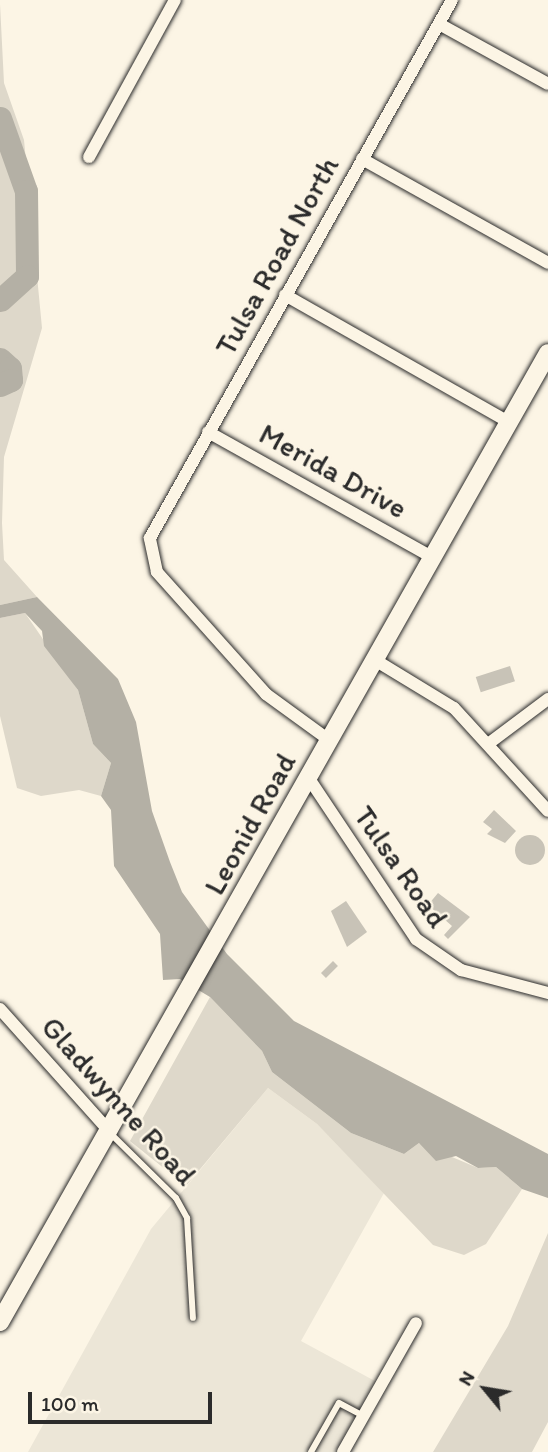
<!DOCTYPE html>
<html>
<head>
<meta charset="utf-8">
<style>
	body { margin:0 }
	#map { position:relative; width:548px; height:1452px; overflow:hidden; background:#fcf5e5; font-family:Itim,sans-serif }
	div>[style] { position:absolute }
	.built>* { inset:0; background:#ece6d7 }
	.green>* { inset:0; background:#ded8ca }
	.water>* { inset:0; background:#b4b0a5 }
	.river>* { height:23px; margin:-11.5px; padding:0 11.5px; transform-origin:11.5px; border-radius:11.5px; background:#b4b0a5 }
	.building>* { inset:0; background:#c8c3b7; transform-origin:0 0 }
	.round { border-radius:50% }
	.roads { filter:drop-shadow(0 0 2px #2b2b2b) drop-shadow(0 0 2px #2b2b2b) }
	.lane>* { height:6px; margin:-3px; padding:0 3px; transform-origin:3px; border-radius:3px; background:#fcf5e5 }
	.street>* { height:12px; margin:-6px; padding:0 6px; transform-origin:6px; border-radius:6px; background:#fcf5e5 }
	.secondary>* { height:18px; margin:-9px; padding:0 9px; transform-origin:9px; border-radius:9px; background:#fcf5e5 }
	span { translate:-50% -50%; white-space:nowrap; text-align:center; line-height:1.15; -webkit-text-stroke:5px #fcf5e5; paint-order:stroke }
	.street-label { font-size:30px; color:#2b2b2b }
	.north { position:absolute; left:450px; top:1354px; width:70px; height:70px; -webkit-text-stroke:5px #fcf5e5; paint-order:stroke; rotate:300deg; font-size:19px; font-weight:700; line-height:28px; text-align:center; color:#2b2b2b }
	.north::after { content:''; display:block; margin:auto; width:24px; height:32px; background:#2b2b2b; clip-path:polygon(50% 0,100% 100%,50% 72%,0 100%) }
	.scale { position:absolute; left:28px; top:1392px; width:184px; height:32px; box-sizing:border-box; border:4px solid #2b2b2b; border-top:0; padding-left:9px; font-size:21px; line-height:24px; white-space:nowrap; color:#2b2b2b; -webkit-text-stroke:5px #fcf5e5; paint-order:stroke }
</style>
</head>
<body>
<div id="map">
	<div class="built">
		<i style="clip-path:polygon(268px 1088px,317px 1124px,384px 1193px,301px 1341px,386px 1387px,349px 1452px,28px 1452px,151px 1229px)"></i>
	</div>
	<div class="green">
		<i style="clip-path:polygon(0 4px,4px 83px,24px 140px,42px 328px,4px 457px,2px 523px,4px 560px,37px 597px,0 605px)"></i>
		<i style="clip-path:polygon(25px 613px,78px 690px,93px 744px,111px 763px,101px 796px,79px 790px,41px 796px,17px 788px,0 716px,0 618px)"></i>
		<i style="clip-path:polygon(210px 997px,262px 1051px,272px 1072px,351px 1133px,404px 1154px,419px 1143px,478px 1168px,496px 1167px,522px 1189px,486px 1244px,464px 1255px,433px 1245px,317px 1124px,268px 1088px,186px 1186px,130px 1141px)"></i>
		<i style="clip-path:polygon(548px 1233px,548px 1422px,532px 1452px,433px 1452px,508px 1326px)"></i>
	</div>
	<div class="water">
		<i style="clip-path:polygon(37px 597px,118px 679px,136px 722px,152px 811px,170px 862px,182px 892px,227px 954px,294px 1021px,548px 1154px,548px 1198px,522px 1189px,496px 1167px,478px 1168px,456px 1156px,436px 1161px,419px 1143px,404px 1154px,351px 1133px,272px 1072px,262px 1051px,210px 997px,180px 979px,163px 980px,160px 934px,114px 866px,111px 810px,101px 796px,111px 763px,93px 744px,78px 690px,44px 646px,42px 631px,25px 613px,0 618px,0 605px)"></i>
	</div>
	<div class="river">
		<i style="left:0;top:118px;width:77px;rotate:70.4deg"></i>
		<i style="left:26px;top:191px;width:85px;rotate:89.3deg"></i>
		<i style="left:27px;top:276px;width:36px;rotate:138deg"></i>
		<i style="left:0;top:359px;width:13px;rotate:42deg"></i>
		<i style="left:10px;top:368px;width:12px;rotate:85deg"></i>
		<i style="left:11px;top:380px;width:12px;rotate:156deg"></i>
	</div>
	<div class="building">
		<i style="left:510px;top:666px;width:16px;height:36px;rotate:72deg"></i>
		<i style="clip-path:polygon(494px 810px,516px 831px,505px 843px,487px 834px,492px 829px,483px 822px)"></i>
		<i class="round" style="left:515px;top:835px;width:30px;height:30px"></i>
		<i style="clip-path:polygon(438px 893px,470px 917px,448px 939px,444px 935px,452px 926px,428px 905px)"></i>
		<i style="clip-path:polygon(346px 901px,367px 932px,347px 947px,331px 911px)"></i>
		<i style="left:333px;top:961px;width:7px;height:17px;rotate:45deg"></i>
	</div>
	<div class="roads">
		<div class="lane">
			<i style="left:111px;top:1134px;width:91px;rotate:44.6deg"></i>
			<i style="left:176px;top:1198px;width:23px;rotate:61deg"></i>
			<i style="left:187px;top:1218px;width:100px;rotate:86.6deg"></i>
			<i style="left:311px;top:1452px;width:56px;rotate:-60.3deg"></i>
			<i style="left:339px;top:1403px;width:27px;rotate:28deg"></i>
		</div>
		<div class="street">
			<i style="left:439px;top:24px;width:124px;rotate:28.8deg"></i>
			<i style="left:89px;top:157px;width:179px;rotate:-61.3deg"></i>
			<i style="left:362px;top:159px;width:213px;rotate:29.2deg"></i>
			<i style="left:285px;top:295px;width:257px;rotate:29.6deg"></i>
			<i style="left:208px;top:432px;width:257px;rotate:29.2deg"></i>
			<i style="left:375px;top:660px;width:92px;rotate:31.3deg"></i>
			<i style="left:454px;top:708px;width:139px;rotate:47.6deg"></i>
			<i style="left:329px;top:740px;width:78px;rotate:-143.9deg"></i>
			<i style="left:266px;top:694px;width:164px;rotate:-131.8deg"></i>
			<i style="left:157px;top:572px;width:35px;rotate:-102deg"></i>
			<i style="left:150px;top:538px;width:617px;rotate:-60.69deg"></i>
			<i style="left:488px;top:744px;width:75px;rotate:-36.9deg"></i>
			<i style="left:308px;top:777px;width:195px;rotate:56.3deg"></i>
			<i style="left:416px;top:939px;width:55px;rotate:34.6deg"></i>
			<i style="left:461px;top:970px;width:90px;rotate:14.8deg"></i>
			<i style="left:0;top:1009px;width:162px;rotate:48.2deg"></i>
			<i style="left:343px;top:1452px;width:148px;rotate:-60.5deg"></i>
		</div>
		<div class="secondary">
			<i style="left:0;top:1322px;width:1113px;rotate:-60.51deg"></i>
		</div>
	</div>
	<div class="street-label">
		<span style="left:277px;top:256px;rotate:-61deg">Tulsa Road North</span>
		<span style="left:333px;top:471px;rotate:29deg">Merida Drive</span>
		<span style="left:250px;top:824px;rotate:-61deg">Leonid Road</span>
		<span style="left:401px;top:867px;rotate:55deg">Tulsa Road</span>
		<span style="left:119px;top:1101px;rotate:48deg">Gladwynne Road</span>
	</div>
	<div class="north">N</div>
	<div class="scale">100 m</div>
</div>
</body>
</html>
